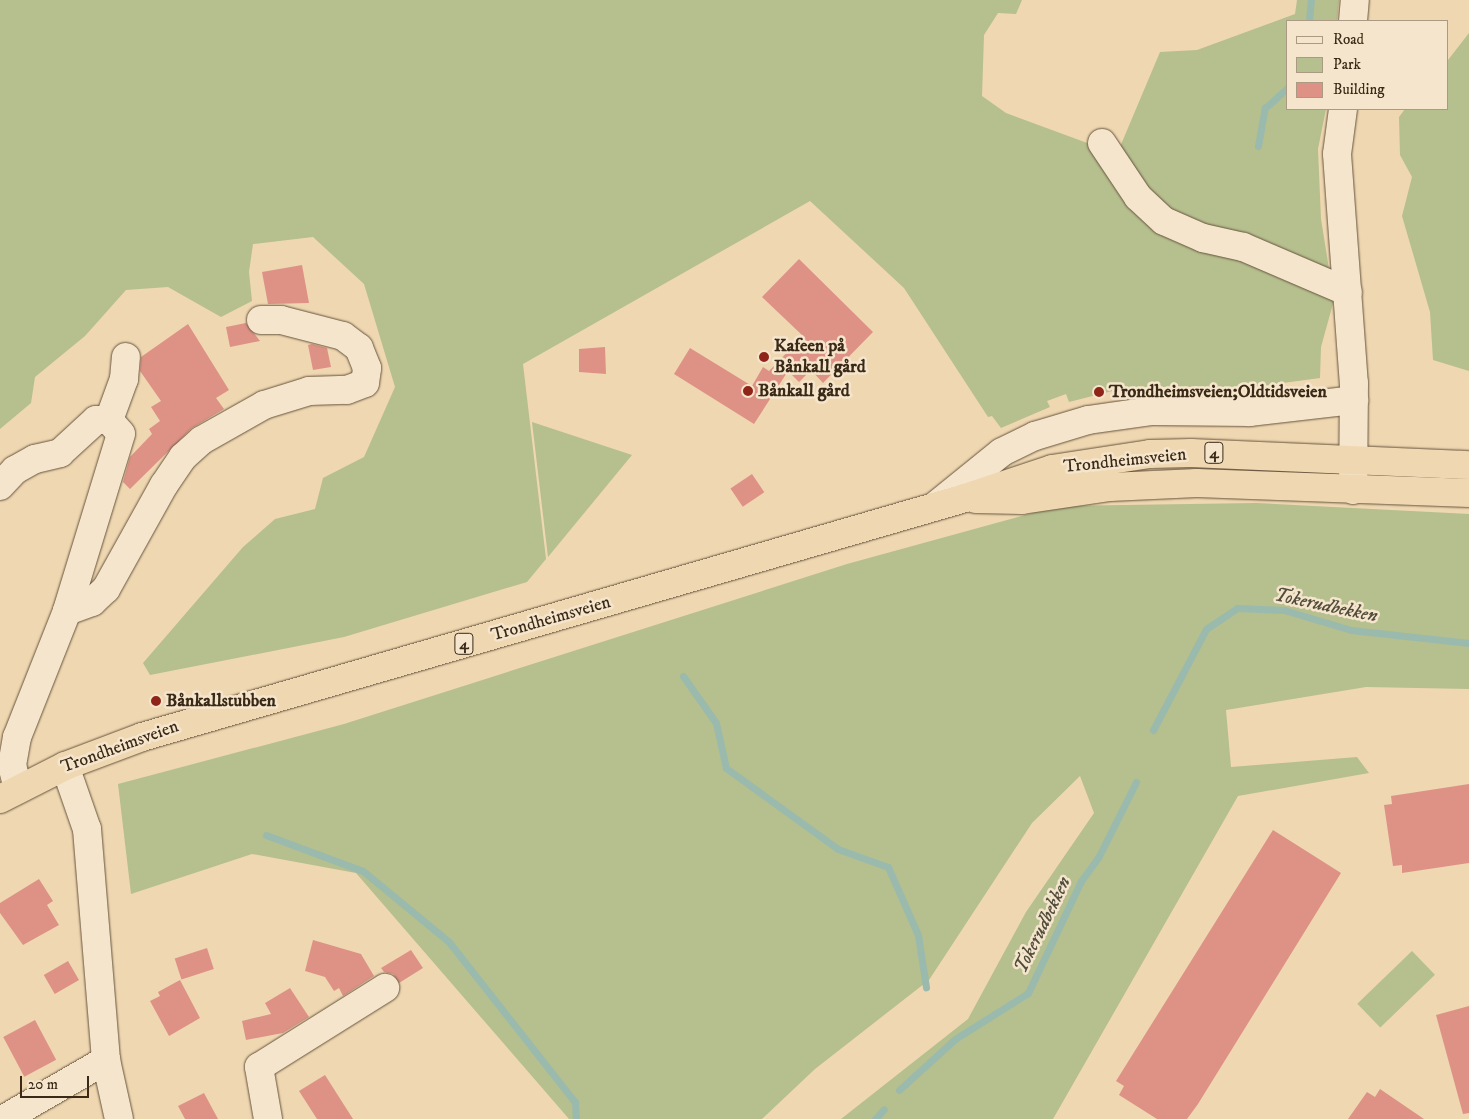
<!DOCTYPE html>
<html>
<head>
<meta charset="utf-8">
<style>
	body { margin:0 }
	#map { position:relative; width:1469px; height:1119px; overflow:hidden; background:#efd7b1; font-family:"IM FELL DW Pica",serif }
	div>[style] { position:absolute }
	.green>* { inset:0; background:#b6bf8e; transform-origin:0 0 }
	.stream>* { height:7px; margin:-3.5px; padding:0 3.5px; transform-origin:3.5px; border-radius:3.5px; background:#9abaad }
	.building>* { inset:0; background:#de9286; transform-origin:0 0 }
	.roads { filter:drop-shadow(0 0 1px #66543d) drop-shadow(0 0 1px #66543d) }
	.minor>* { height:28px; margin:-14px; padding:0 14px; transform-origin:14px; border-radius:14px; background:#f5e5cc }
	.highway>* { height:28px; margin:-14px; padding:0 14px; transform-origin:14px; border-radius:14px; background:#efd7b1 }
	.dots>* { width:14px; height:14px; translate:-50% -50%; box-sizing:border-box; border:2px solid #f5e5cc; border-radius:50% }
	span { translate:-50% -50%; white-space:nowrap; text-align:center; line-height:1.15; -webkit-text-stroke:5px #f5e5cc; paint-order:stroke }
	.shield-label span { padding:1px 4px; background:#f5e5cc; border:1px solid; border-radius:4px; -webkit-text-stroke-width:0 }
	.shield-label { font-size:16px; color:#392916; font-weight:700 }
	.poi-label { font-size:18px; color:#392916; font-weight:700 }
	.left { translate:0 -50%; text-align:left }
	.street-label { font-size:18px; color:#392916 }
	.water-label { font-size:19px; color:#514d3c; font-style:italic }
	.legend { position:absolute; left:1286px; top:20px; width:162px; height:90px; box-sizing:border-box; background:#f5e5cc; border:1px solid #aa9a83; margin:0; padding:6px 9px; list-style:none; font-size:15px; color:#392916 }
	.legend li { display:flex; align-items:center; gap:10px; height:25px }
	.legend b { width:25px; border:1px solid #aa9a83 }
	.scale { position:absolute; left:20px; top:1076px; width:69px; height:22px; box-sizing:border-box; border:2px solid #392916; border-top:0; padding-left:6px; font-size:15px; line-height:18px; white-space:nowrap; color:#392916; -webkit-text-stroke:4px #f5e5cc; paint-order:stroke }
</style>
</head>
<body>
<div id="map">
	<div class="green">
		<i style="clip-path:polygon(0 0,1022px 0,1016px 14px,998px 13px,984px 35px,982px 96px,1006px 113px,1117px 154px,1160px 52px,1197px 50px,1295px 14px,1297px 0,1339px 0,1337px 21px,1288px 21px,1288px 109px,1326px 109px,1318px 149px,1321px 219px,1334px 300px,1321px 347px,1320px 378px,1253px 387px,1128px 387px,1069px 402px,1066px 394px,1047px 401px,1050px 407px,1001px 428px,992px 416px,988px 417px,904px 288px,810px 201px,523px 364px,546px 559px,527px 582px,344px 637px,150px 675px,143px 663px,243px 547px,275px 519px,315px 509px,323px 478px,364px 457px,395px 387px,364px 284px,313px 237px,253px 244px,249px 272px,252px 301px,221px 317px,168px 287px,126px 290px,85px 336px,35px 377px,31px 403px,0 429px)"></i>
		<i style="clip-path:polygon(1469px 33px,1469px 371px,1433px 360px,1430px 312px,1402px 216px,1412px 177px,1400px 155px,1399px 117px,1405px 109px,1448px 109px,1448px 60px)"></i>
		<i style="clip-path:polygon(532px 422px,632px 455px,548px 557px)"></i>
		<i style="clip-path:polygon(1256px 503px,1469px 514px,1469px 689px,1366px 687px,1226px 710px,1231px 767px,1357px 757px,1369px 773px,1238px 796px,1053px 1119px,841px 1119px,968px 1019px,1026px 912px,1094px 813px,1080px 776px,1032px 823px,929px 980px,815px 1069px,762px 1119px,569px 1119px,356px 873px,252px 854px,131px 894px,118px 784px,344px 724px,847px 564px,1058px 506px)"></i>
		<i style="left:1412px;top:951px;width:33px;height:76px;rotate:46deg"></i>
	</div>
	<div class="stream">
		<i style="left:1309px;top:21px;width:21px;rotate:-85deg"></i>
		<i style="left:1258px;top:146px;width:39px;rotate:-80deg"></i>
		<i style="left:1265px;top:108px;width:31px;rotate:-42deg"></i>
		<i style="left:683px;top:676px;width:57px;rotate:54.9deg"></i>
		<i style="left:716px;top:723px;width:46px;rotate:77.5deg"></i>
		<i style="left:726px;top:768px;width:138px;rotate:35.9deg"></i>
		<i style="left:838px;top:849px;width:53px;rotate:19.8deg"></i>
		<i style="left:888px;top:867px;width:74px;rotate:66.2deg"></i>
		<i style="left:918px;top:935px;width:53px;rotate:81.3deg"></i>
		<i style="left:1153px;top:730px;width:114px;rotate:-62.3deg"></i>
		<i style="left:1206px;top:629px;width:37px;rotate:-34deg"></i>
		<i style="left:1237px;top:608px;width:47px;rotate:2.4deg"></i>
		<i style="left:1284px;top:610px;width:70px;rotate:16.6deg"></i>
		<i style="left:1351px;top:630px;width:119px;rotate:6.3deg"></i>
		<i style="left:266px;top:835px;width:103px;rotate:20.4deg"></i>
		<i style="left:363px;top:871px;width:112px;rotate:39.5deg"></i>
		<i style="left:449px;top:942px;width:204px;rotate:51.8deg"></i>
		<i style="left:575px;top:1102px;width:17px;rotate:87deg"></i>
		<i style="left:899px;top:1090px;width:76px;rotate:-42.3deg"></i>
		<i style="left:955px;top:1039px;width:86px;rotate:-32.2deg"></i>
		<i style="left:1028px;top:993px;width:124px;rotate:-64.7deg"></i>
		<i style="left:1081px;top:881px;width:29px;rotate:-54deg"></i>
		<i style="left:1098px;top:858px;width:85px;rotate:-63.4deg"></i>
		<i style="left:875px;top:1119px;width:13px;rotate:-48deg"></i>
	</div>
	<div class="building">
		<i style="clip-path:polygon(799px 259px,873px 332px,823px 383px,811px 370px,799px 382px,788px 371px,754px 424px,674px 374px,690px 348px,752px 386px,763px 367px,769px 371px,803px 336px,762px 297px)"></i>
		<i style="clip-path:polygon(302px 265px,309px 303px,268px 304px,262px 272px)"></i>
		<i style="clip-path:polygon(246px 323px,260px 341px,230px 347px,226px 327px)"></i>
		<i style="clip-path:polygon(188px 324px,229px 390px,216px 398px,224px 409px,192px 428px,130px 489px,123px 482px,130px 457px,152px 434px,149px 429px,160px 421px,151px 407px,161px 401px,140px 371px,141px 357px)"></i>
		<i style="clip-path:polygon(312px 344px,327px 348px,331px 367px,313px 370px,308px 345px)"></i>
		<i style="clip-path:polygon(605px 347px,606px 374px,579px 372px,579px 349px)"></i>
		<i style="left:752px;top:474px;width:22px;height:26px;rotate:56deg"></i>
		<i style="clip-path:polygon(1469px 784px,1469px 863px,1402px 873px,1402px 865px,1393px 866px,1384px 805px,1392px 804px,1391px 796px)"></i>
		<i style="clip-path:polygon(1273px 830px,1341px 873px,1198px 1104px,1187px 1119px,1157px 1119px,1119px 1095px,1124px 1086px,1116px 1081px)"></i>
		<i style="clip-path:polygon(39px 879px,53px 901px,47px 905px,59px 925px,23px 945px,0 913px,0 903px)"></i>
		<i style="clip-path:polygon(313px 940px,361px 954px,374px 976px,343px 996px,339px 988px,334px 991px,325px 977px,305px 971px)"></i>
		<i style="left:207px;top:948px;width:22px;height:34px;rotate:72deg"></i>
		<i style="clip-path:polygon(411px 950px,423px 968px,399px 983px,393px 974px,384px 972px,381px 968px)"></i>
		<i style="left:68px;top:961px;width:22px;height:28px;rotate:60deg"></i>
		<i style="clip-path:polygon(180px 980px,200px 1018px,169px 1036px,150px 1001px,160px 996px,158px 992px)"></i>
		<i style="clip-path:polygon(290px 988px,309px 1017px,283px 1033px,246px 1040px,242px 1021px,271px 1014px,265px 1003px)"></i>
		<i style="clip-path:polygon(1469px 1006px,1469px 1113px,1463px 1114px,1436px 1015px)"></i>
		<i style="left:35px;top:1020px;width:45px;height:36px;rotate:62deg"></i>
		<i style="clip-path:polygon(325px 1075px,353px 1119px,317px 1119px,299px 1091px)"></i>
		<i style="clip-path:polygon(1380px 1089px,1424px 1119px,1348px 1119px,1367px 1092px,1375px 1097px)"></i>
		<i style="clip-path:polygon(204px 1093px,218px 1119px,185px 1119px,178px 1106px)"></i>
	</div>
	<div class="roads">
		<div class="minor">
			<i style="left:1353px;top:21px;width:21px;rotate:-85deg"></i>
			<i style="left:1343px;top:109px;width:45px;rotate:97.6deg"></i>
			<i style="left:1337px;top:154px;width:230px;rotate:85.8deg"></i>
			<i style="left:1354px;top:383px;width:107px;rotate:90.5deg"></i>
			<i style="left:1102px;top:143px;width:65px;rotate:56.3deg"></i>
			<i style="left:1138px;top:197px;width:35px;rotate:43deg"></i>
			<i style="left:1164px;top:221px;width:43px;rotate:23.6deg"></i>
			<i style="left:1203px;top:238px;width:41px;rotate:12.7deg"></i>
			<i style="left:1243px;top:247px;width:114px;rotate:23.2deg"></i>
			<i style="left:109px;top:420px;width:44px;rotate:-69.9deg"></i>
			<i style="left:124px;top:379px;width:22px;rotate:-85deg"></i>
			<i style="left:0;top:486px;width:22px;rotate:-47deg"></i>
			<i style="left:15px;top:470px;width:23px;rotate:-29deg"></i>
			<i style="left:35px;top:459px;width:26px;rotate:-13deg"></i>
			<i style="left:60px;top:453px;width:49px;rotate:-42.5deg"></i>
			<i style="left:96px;top:420px;width:13px"></i>
			<i style="left:109px;top:420px;width:18px;rotate:49deg"></i>
			<i style="left:121px;top:434px;width:185px;rotate:107deg"></i>
			<i style="left:67px;top:611px;width:136px;rotate:111.6deg"></i>
			<i style="left:17px;top:737px;width:28px;rotate:100deg"></i>
			<i style="left:12px;top:765px;width:25px;rotate:76deg"></i>
			<i style="left:934px;top:507px;width:87px;rotate:-39deg"></i>
			<i style="left:1002px;top:452px;width:37px;rotate:-26deg"></i>
			<i style="left:1035px;top:436px;width:55px;rotate:-16.8deg"></i>
			<i style="left:1088px;top:420px;width:65px;rotate:-8deg"></i>
			<i style="left:1152px;top:411px;width:98px;rotate:0.6deg"></i>
			<i style="left:1250px;top:412px;width:105px;rotate:-6.6deg"></i>
			<i style="left:67px;top:611px;width:27px;rotate:-20deg"></i>
			<i style="left:92px;top:602px;width:19px;rotate:-43deg"></i>
			<i style="left:106px;top:589px;width:119px;rotate:-60.9deg"></i>
			<i style="left:164px;top:485px;width:34px;rotate:-56deg"></i>
			<i style="left:183px;top:457px;width:25px;rotate:-42deg"></i>
			<i style="left:202px;top:440px;width:71px;rotate:-29.4deg"></i>
			<i style="left:264px;top:405px;width:47px;rotate:-17.3deg"></i>
			<i style="left:309px;top:391px;width:38px;rotate:-2deg"></i>
			<i style="left:347px;top:390px;width:19px;rotate:-21deg"></i>
			<i style="left:365px;top:383px;width:15px;rotate:-82deg"></i>
			<i style="left:367px;top:368px;width:22px;rotate:-112deg"></i>
			<i style="left:359px;top:348px;width:20px;rotate:-143deg"></i>
			<i style="left:343px;top:336px;width:64px;rotate:-165.5deg"></i>
			<i style="left:281px;top:320px;width:20px;rotate:180deg"></i>
			<i style="left:65px;top:766px;width:67px;rotate:70.8deg"></i>
			<i style="left:87px;top:829px;width:232px;rotate:85.3deg"></i>
			<i style="left:106px;top:1060px;width:60px;rotate:77.6deg"></i>
			<i style="left:4px;top:1119px;width:118px;rotate:-30deg"></i>
			<i style="left:268px;top:1119px;width:53px;rotate:-99.8deg"></i>
			<i style="left:259px;top:1067px;width:149px;rotate:-32.1deg"></i>
		</div>
		<div class="highway">
			<i style="left:976px;top:499px;width:46px;rotate:1.2deg"></i>
			<i style="left:1022px;top:500px;width:89px;rotate:-8.4deg"></i>
			<i style="left:1110px;top:487px;width:87px;rotate:-2.6deg"></i>
			<i style="left:1197px;top:483px;width:272px;rotate:2.1deg"></i>
			<i style="left:0;top:799px;width:73px;rotate:-26.9deg"></i>
			<i style="left:65px;top:766px;width:82px;rotate:-20.6deg"></i>
			<i style="left:142px;top:737px;width:857px;rotate:-16.19deg"></i>
			<i style="left:965px;top:498px;width:92px;rotate:-18.4deg"></i>
			<i style="left:1052px;top:469px;width:99px;rotate:-8.7deg"></i>
			<i style="left:1150px;top:454px;width:41px;rotate:-1.4deg"></i>
			<i style="left:1191px;top:453px;width:278px;rotate:2.5deg"></i>
		</div>
	</div>
	<div class="dots">
		<i style="left:764px;top:357px;background:#8f2418"></i>
		<i style="left:748px;top:391px;background:#8f2418"></i>
		<i style="left:1099px;top:392px;background:#8f2418"></i>
		<i style="left:156px;top:701px;background:#8f2418"></i>
	</div>
	<div class="shield-label">
		<span style="left:1214px;top:453px">4</span>
		<span style="left:464px;top:644px">4</span>
	</div>
	<div class="poi-label">
		<span class="left" style="left:774px;top:357px">Kafeen på<br>Bånkall gård</span>
		<span class="left" style="left:758px;top:391px">Bånkall gård</span>
		<span class="left" style="left:1109px;top:392px">Trondheimsveien;Oldtidsveien</span>
		<span class="left" style="left:166px;top:701px">Bånkallstubben</span>
	</div>
	<div class="street-label">
		<span style="left:1125px;top:461px;rotate:-6deg">Trondheimsveien</span>
		<span style="left:551px;top:619px;rotate:-16deg">Trondheimsveien</span>
		<span style="left:120px;top:747px;rotate:-20deg">Trondheimsveien</span>
	</div>
	<div class="water-label">
		<span style="left:1326px;top:606px;rotate:12deg">Tokerudbekken</span>
		<span style="left:1043px;top:925px;rotate:-64deg">Tokerudbekken</span>
	</div>
	<ul class="legend">
	<li><b style="height:6px;background:#f5e5cc"></b>Road</li>
	<li><b style="height:14px;background:#b6bf8e"></b>Park</li>
	<li><b style="height:14px;background:#de9286"></b>Building</li>
	</ul>
	<div class="scale">20 m</div>
</div>
</body>
</html>
